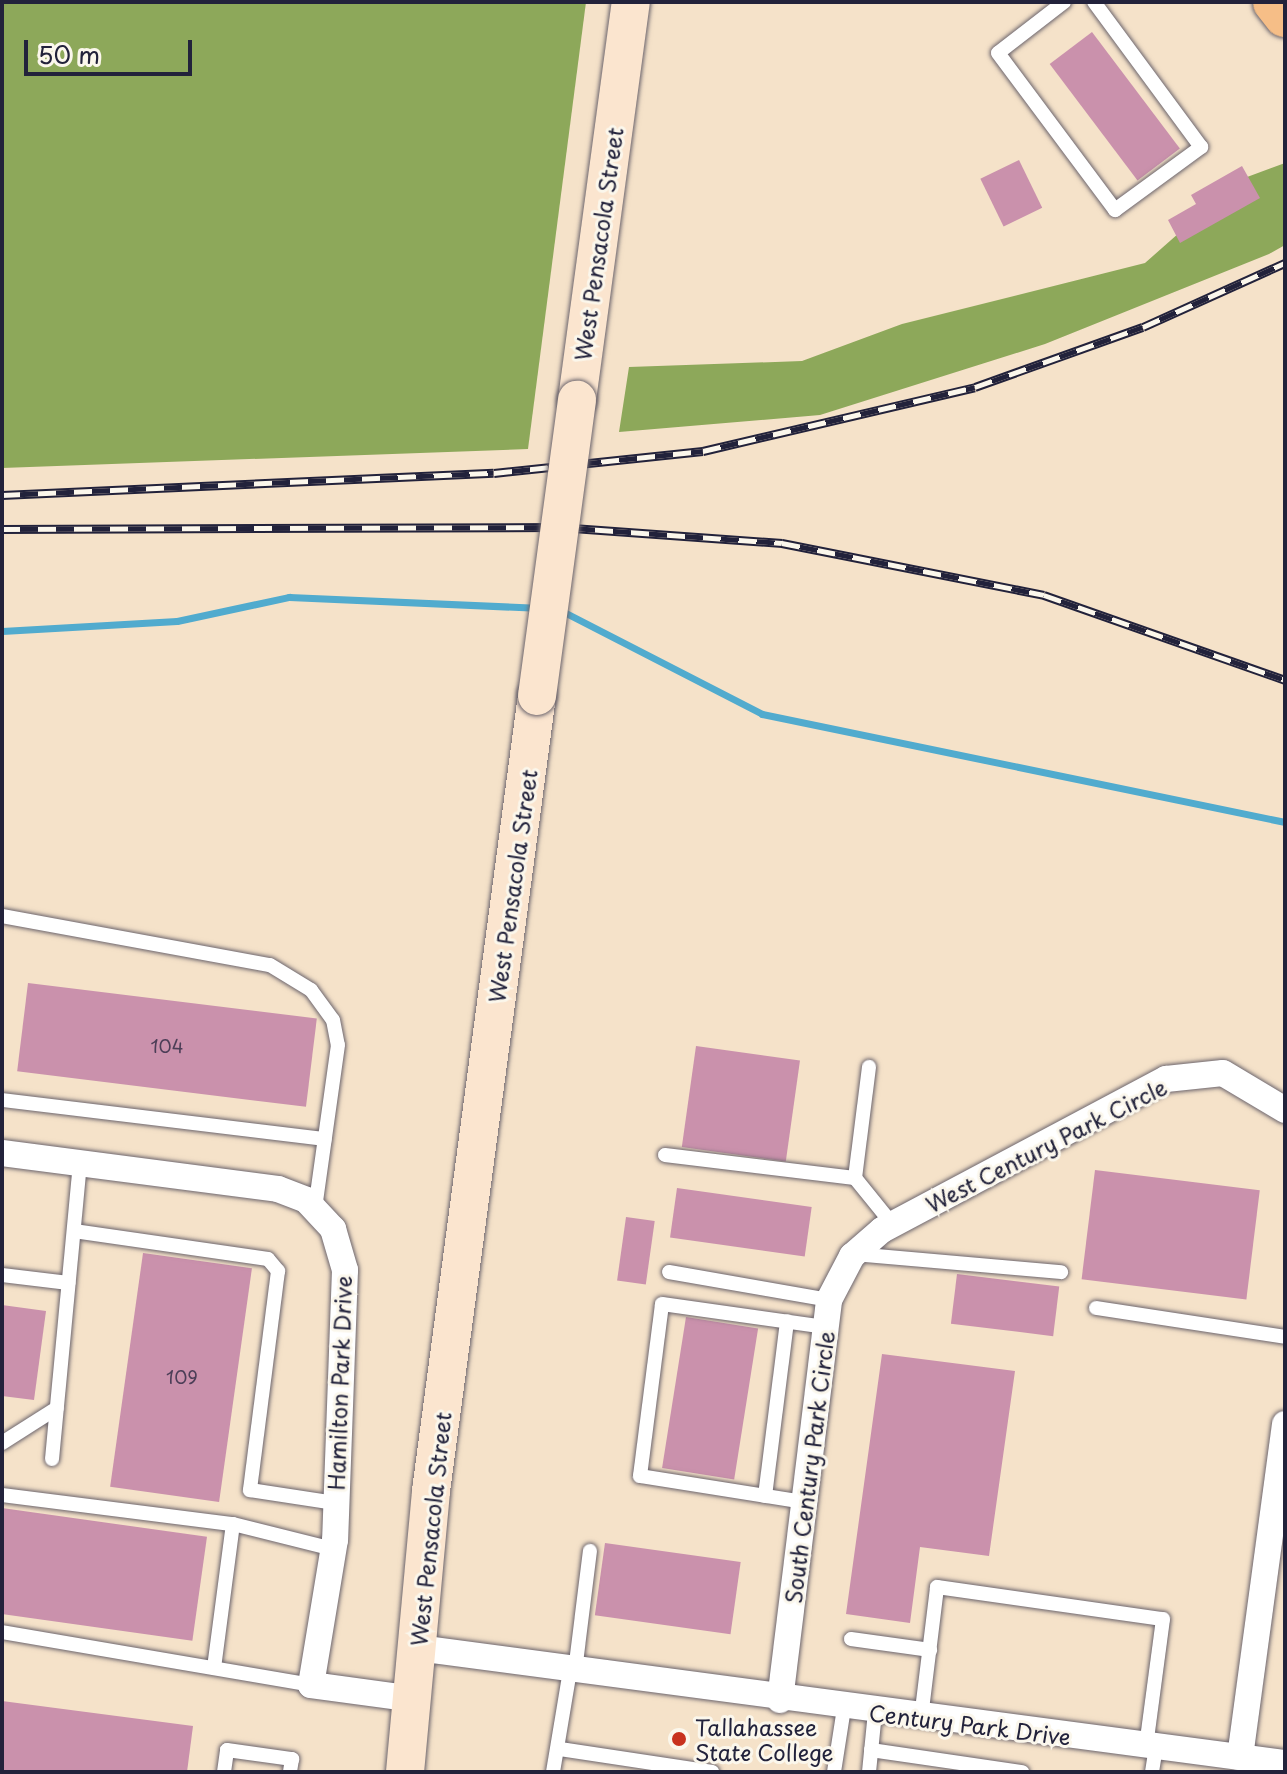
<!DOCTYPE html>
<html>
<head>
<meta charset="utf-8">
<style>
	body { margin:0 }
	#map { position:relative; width:1287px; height:1774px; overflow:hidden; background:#f5e2c9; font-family:"Playpen Sans",sans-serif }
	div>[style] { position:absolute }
	.forest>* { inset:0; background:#8da85a }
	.stream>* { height:7px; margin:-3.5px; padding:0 3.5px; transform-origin:3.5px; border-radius:3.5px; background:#51abce }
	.building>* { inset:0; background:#ca91ac; transform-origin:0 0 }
	.roads { filter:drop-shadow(0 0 2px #6c656d) drop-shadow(0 0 2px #6c656d) }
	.service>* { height:14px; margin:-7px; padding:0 7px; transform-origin:7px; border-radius:7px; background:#fff }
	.minor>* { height:26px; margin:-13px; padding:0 13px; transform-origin:13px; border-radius:13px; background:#fff }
	.secondary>* { height:38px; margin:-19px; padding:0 19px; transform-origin:19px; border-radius:19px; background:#fbe5cf }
	.primary>* { height:42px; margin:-21px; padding:0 21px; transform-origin:21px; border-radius:21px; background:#f6be87 }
	.rail>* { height:9px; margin-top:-4.5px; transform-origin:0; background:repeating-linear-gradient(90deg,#fbf7ec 0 18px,#22223b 0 36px); box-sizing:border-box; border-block:2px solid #22223b }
	.bridges { filter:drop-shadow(0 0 2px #6c656d) drop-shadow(0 0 2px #6c656d) }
	.secondary-bridge>* { height:38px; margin:-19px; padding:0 19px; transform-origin:19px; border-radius:19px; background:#fbe5cf }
	.dots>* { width:22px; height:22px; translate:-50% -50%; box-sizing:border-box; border:4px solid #fbf7ec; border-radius:50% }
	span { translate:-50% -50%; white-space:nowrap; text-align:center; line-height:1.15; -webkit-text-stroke:6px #fbf7ec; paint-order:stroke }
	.number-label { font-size:18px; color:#4c3e57 }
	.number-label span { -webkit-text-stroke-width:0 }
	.street-label { font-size:22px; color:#22223b }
	.poi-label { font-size:22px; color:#22223b }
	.left { translate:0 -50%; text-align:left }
	.frame { position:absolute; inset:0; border:4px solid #22223b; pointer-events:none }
	.scale { position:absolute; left:24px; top:40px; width:168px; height:36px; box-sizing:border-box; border:4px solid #22223b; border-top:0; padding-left:10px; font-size:24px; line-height:28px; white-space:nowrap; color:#22223b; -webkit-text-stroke:6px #fbf7ec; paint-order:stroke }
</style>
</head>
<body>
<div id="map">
	<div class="forest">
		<i style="clip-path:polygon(2px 2px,586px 2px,528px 449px,2px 468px)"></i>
		<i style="clip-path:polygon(1285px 163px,1285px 245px,1269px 254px,1045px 344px,820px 415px,619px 432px,629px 367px,802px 361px,902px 324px,1145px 263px,1239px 180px)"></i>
	</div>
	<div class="stream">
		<i style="left:560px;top:610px;width:227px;rotate:27.2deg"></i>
		<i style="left:762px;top:714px;width:534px;rotate:11.67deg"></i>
		<i style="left:2px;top:631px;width:175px;rotate:-3.3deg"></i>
		<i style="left:177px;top:621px;width:115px;rotate:-12.1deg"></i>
		<i style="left:289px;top:597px;width:247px;rotate:2.5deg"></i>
	</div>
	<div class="building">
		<i style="left:1092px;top:32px;width:146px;height:53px;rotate:53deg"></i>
		<i style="left:1019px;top:160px;width:53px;height:43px;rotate:64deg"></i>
		<i style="clip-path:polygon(1242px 166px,1260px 198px,1180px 243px,1168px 220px,1196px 204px,1191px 195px)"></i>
		<i style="left:28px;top:983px;width:291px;height:89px;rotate:7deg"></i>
		<i style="left:696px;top:1046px;width:105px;height:102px;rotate:8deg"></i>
		<i style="left:1095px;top:1170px;width:166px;height:110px;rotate:7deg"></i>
		<i style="left:677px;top:1188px;width:136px;height:50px;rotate:8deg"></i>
		<i style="left:626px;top:1217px;width:29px;height:64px;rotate:8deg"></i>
		<i style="left:143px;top:1253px;width:110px;height:236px;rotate:8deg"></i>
		<i style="left:957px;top:1274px;width:103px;height:50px;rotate:7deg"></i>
		<i style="clip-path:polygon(2px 1305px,46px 1311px,34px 1400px,2px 1396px)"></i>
		<i style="left:686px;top:1317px;width:73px;height:153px;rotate:9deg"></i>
		<i style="clip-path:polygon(882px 1354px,1015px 1371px,989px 1556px,920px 1547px,910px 1623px,846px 1614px)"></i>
		<i style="left:2px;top:1508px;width:207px;height:105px;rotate:8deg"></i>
		<i style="left:605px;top:1543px;width:137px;height:73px;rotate:8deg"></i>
		<i style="clip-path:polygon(2px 1701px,193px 1726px,187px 1772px,2px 1772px)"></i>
	</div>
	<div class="roads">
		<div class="service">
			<i style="left:1064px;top:2px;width:83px;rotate:142.3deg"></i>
			<i style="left:998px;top:53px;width:196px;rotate:53.3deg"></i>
			<i style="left:1115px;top:210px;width:107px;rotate:-36.2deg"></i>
			<i style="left:1201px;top:147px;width:180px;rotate:-126.4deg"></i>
			<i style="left:2px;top:916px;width:272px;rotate:10.4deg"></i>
			<i style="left:270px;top:965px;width:48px;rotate:31.4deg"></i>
			<i style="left:311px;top:990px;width:37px;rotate:54deg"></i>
			<i style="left:333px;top:1020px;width:25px;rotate:79deg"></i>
			<i style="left:338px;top:1045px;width:165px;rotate:98deg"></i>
			<i style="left:2px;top:1100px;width:325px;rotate:6.9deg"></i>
			<i style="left:665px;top:1155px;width:191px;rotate:6.9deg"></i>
			<i style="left:855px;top:1178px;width:60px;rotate:51deg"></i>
			<i style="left:855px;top:1178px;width:112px;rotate:-82.8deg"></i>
			<i style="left:74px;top:1231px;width:196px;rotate:8.2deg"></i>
			<i style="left:268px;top:1259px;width:16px;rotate:50deg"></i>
			<i style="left:278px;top:1271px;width:221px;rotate:97.3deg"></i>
			<i style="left:250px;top:1490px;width:86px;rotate:8.7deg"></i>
			<i style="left:854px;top:1254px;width:208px;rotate:5deg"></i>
			<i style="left:669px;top:1272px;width:162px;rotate:9.9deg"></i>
			<i style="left:2px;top:1275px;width:67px;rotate:6.8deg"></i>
			<i style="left:1096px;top:1308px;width:191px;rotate:8.7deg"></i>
			<i style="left:2px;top:1443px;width:65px;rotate:-32.5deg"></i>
			<i style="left:52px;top:1459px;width:297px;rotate:-84.6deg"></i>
			<i style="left:2px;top:1495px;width:233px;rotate:7.2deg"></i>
			<i style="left:233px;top:1524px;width:103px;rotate:14deg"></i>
			<i style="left:765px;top:1496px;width:176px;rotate:-82.8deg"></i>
			<i style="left:804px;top:1502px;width:166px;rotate:-171deg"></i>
			<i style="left:640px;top:1476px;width:173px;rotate:-82.7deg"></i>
			<i style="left:662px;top:1304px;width:166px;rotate:8deg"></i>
			<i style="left:2px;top:1632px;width:314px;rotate:9.7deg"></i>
			<i style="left:851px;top:1639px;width:80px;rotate:7.9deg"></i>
			<i style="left:214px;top:1668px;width:145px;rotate:-82.5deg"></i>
			<i style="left:575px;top:1671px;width:121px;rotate:-82.9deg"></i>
			<i style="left:921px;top:1718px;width:132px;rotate:-83deg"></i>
			<i style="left:937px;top:1587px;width:228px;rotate:8.1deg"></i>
			<i style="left:1163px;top:1619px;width:128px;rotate:97.6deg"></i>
			<i style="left:560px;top:1749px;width:154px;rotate:8.6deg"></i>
			<i style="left:871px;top:1750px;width:153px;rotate:8.3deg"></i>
			<i style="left:224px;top:1772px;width:22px;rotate:-82deg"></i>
			<i style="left:227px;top:1750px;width:66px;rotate:7.9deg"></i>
			<i style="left:292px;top:1759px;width:13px;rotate:99deg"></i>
			<i style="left:553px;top:1772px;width:103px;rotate:-80.5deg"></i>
			<i style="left:834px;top:1772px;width:65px;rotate:-81.1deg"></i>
			<i style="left:869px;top:1772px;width:60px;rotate:-84.3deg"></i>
			<i style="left:1152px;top:1772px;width:25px;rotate:-81deg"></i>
		</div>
		<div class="minor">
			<i style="left:2px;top:1153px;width:278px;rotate:7.4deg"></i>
			<i style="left:278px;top:1189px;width:30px;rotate:21deg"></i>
			<i style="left:306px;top:1200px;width:40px;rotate:47deg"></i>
			<i style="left:333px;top:1229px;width:43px;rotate:73.7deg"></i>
			<i style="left:345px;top:1270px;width:270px;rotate:92.1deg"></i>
			<i style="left:335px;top:1540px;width:147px;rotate:99.4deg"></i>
			<i style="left:311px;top:1685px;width:105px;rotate:7.7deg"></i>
			<i style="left:418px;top:1648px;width:875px;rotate:7.56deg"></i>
			<i style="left:780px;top:1700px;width:403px;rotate:-83deg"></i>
			<i style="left:829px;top:1300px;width:50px;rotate:-62.4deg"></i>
			<i style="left:852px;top:1256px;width:40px;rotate:-41deg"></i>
			<i style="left:882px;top:1230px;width:322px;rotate:-28deg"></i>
			<i style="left:1166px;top:1079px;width:57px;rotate:-6deg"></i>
			<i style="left:1223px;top:1073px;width:72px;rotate:30.8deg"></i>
			<i style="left:1240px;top:1757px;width:336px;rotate:-82.3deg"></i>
		</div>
		<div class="secondary">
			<i style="left:577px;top:400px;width:402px;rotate:-82.3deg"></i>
			<i style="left:405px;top:1772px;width:282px;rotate:-84.7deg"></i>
			<i style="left:431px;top:1491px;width:802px;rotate:-82.41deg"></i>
		</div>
		<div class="primary">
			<i style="left:1274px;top:2px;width:18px;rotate:52deg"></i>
		</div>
	</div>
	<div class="rail">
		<i style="left:2px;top:495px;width:492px;rotate:-2.6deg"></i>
		<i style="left:494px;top:473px;width:210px;rotate:-6deg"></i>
		<i style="left:703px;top:451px;width:279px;rotate:-13.2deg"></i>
		<i style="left:975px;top:387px;width:178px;rotate:-19.7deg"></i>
		<i style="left:1143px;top:327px;width:156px;rotate:-24.3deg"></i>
		<i style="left:2px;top:529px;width:557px;rotate:-0.21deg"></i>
		<i style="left:559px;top:527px;width:224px;rotate:4.1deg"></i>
		<i style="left:782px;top:543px;width:267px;rotate:11.2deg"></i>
		<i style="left:1044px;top:595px;width:256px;rotate:19.4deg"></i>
	</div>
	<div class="bridges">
		<div class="secondary-bridge">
			<i style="left:537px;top:696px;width:299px;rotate:-82.3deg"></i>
		</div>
	</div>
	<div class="dots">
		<i style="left:679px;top:1739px;background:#c8321e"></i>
	</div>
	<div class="number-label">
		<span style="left:167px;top:1046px">104</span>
		<span style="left:182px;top:1377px">109</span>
	</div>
	<div class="street-label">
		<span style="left:598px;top:244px;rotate:-82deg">West Pensacola Street</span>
		<span style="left:512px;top:886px;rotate:-82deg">West Pensacola Street</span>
		<span style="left:1046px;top:1145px;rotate:-27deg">West Century Park Circle</span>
		<span style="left:339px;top:1383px;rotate:-88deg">Hamilton Park Drive</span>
		<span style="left:809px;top:1467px;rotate:-83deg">South Century Park Circle</span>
		<span style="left:430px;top:1529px;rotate:-84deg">West Pensacola Street</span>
		<span style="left:970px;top:1724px;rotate:7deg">Century Park Drive</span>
	</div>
	<div class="poi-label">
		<span class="left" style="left:695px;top:1739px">Tallahassee<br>State College</span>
	</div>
	<div class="frame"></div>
	<div class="scale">50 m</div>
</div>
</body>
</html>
